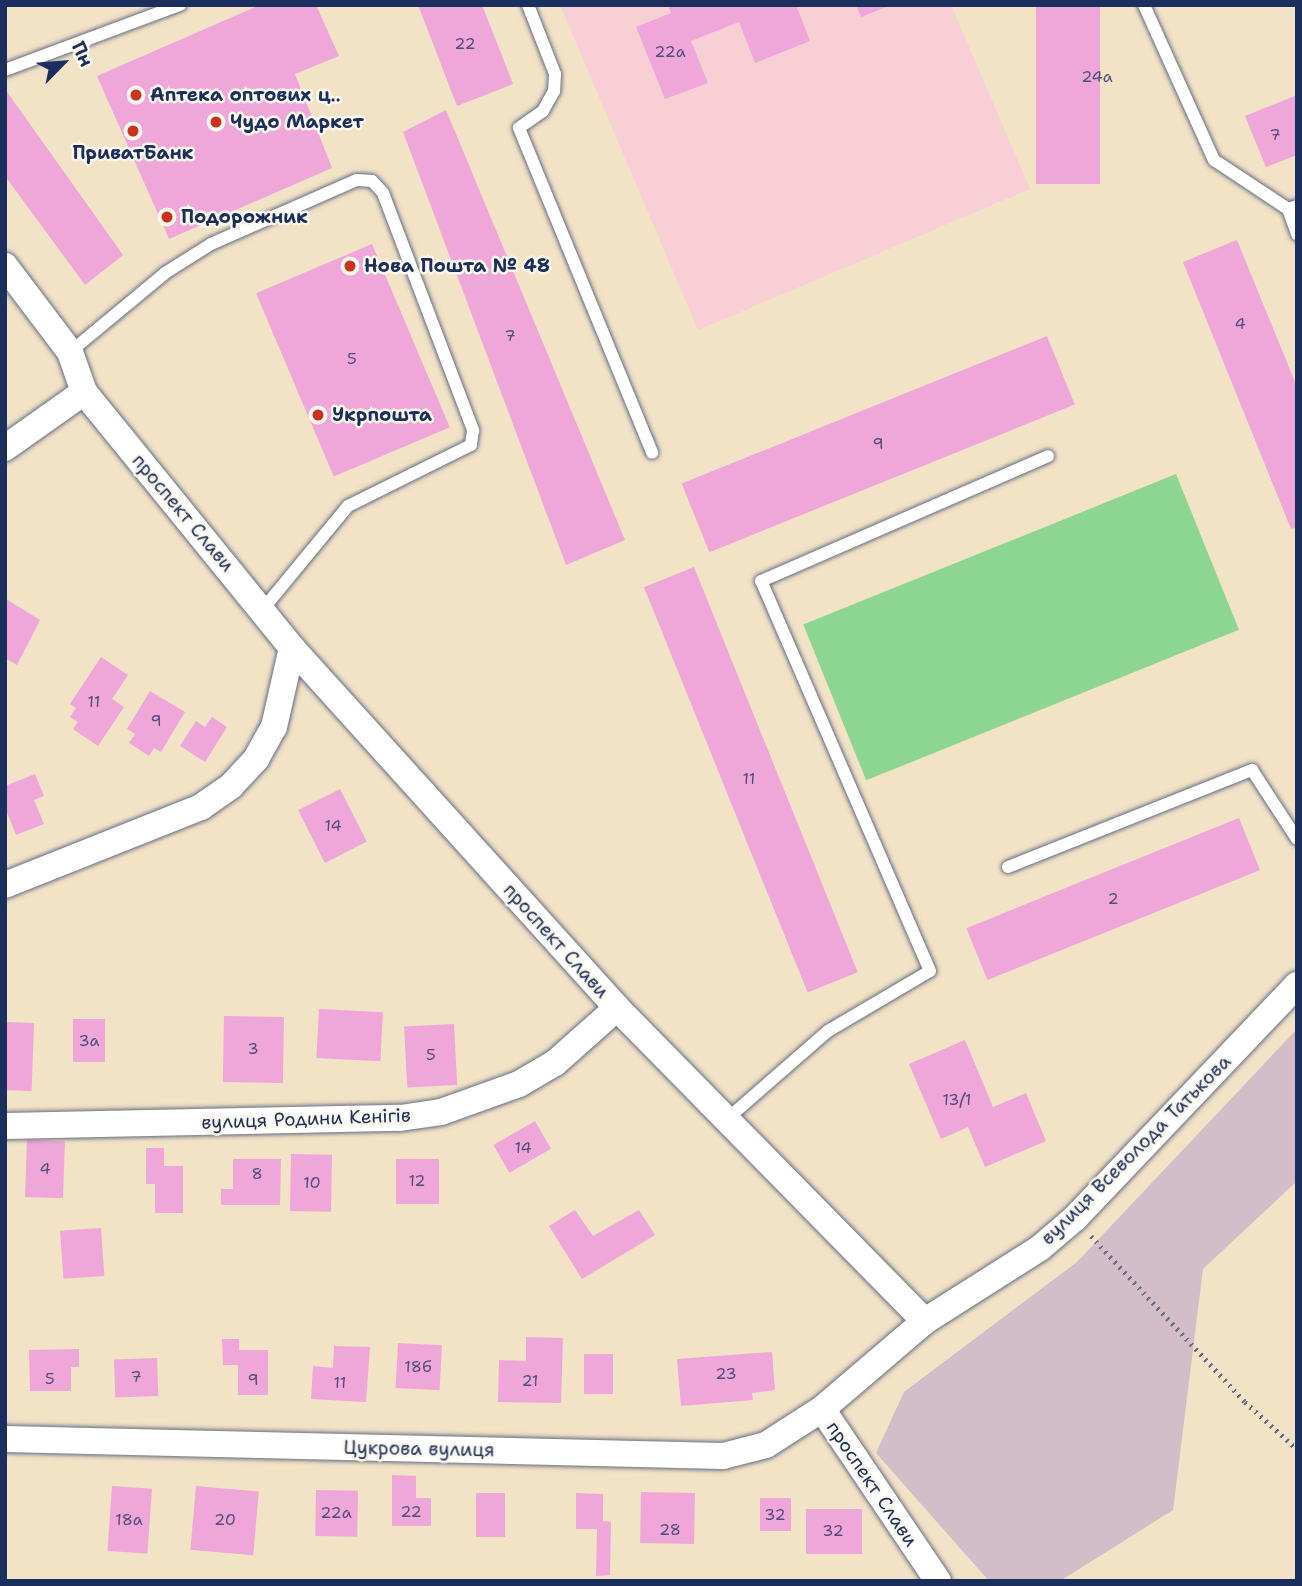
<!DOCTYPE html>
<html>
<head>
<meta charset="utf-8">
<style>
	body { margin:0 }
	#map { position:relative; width:1302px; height:1586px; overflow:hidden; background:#f2e2c6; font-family:"Shantell Sans",sans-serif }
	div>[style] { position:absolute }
	.built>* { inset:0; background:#f7cfd5 }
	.industrial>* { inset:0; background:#d2bdc8 }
	.green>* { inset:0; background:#8dd691; transform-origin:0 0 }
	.building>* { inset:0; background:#efa7d9; transform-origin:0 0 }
	.path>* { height:4.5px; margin-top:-2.25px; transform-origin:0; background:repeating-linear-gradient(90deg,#666e82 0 2px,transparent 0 7px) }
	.roads { filter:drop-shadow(0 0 2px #666e82) drop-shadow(0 0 2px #666e82) }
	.lane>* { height:12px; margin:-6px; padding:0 6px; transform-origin:6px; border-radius:6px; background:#fff }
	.street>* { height:26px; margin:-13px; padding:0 13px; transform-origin:13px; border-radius:13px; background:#fff }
	.dots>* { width:19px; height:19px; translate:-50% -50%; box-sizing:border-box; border:4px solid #fbf7ec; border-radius:50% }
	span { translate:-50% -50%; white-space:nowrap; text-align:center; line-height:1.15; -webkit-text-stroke:5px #fbf7ec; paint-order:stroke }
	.number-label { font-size:16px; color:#504d7d }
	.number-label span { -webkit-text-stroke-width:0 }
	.poi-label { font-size:19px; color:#1b2f5e; font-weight:700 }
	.left { translate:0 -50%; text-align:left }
	.street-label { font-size:19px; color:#1b2f5e }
	.frame { position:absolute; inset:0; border:7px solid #1b2f5e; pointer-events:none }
	.north { position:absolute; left:28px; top:28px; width:70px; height:70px; -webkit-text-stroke:5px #fbf7ec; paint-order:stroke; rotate:65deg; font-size:19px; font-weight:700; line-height:28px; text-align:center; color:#1b2f5e }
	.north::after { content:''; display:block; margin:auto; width:24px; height:32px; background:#1b2f5e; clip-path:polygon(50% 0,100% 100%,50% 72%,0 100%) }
</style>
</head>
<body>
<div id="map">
	<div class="built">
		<i style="clip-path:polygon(560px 5px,951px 5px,1030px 189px,698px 330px)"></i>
	</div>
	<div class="industrial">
		<i style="clip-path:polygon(1297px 1029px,1297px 1181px,1203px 1269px,1173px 1510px,1060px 1581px,989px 1581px,876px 1453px,904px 1392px,1077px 1262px)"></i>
	</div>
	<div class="green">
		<i style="left:1176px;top:474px;width:168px;height:402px;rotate:68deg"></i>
	</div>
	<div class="building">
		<i style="clip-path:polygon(260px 5px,316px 5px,339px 56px,295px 74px,332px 168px,169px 239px,97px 76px)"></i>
		<i style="clip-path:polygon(418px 5px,482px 5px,513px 84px,457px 106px)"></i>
		<i style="clip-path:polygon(668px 5px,796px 5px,810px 41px,755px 63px,739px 22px,691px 41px,708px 83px,665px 99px,636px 27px,671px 13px)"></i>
		<i style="clip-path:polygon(856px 5px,891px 5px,861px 17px)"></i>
		<i style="left:1036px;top:5px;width:64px;height:179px"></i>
		<i style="clip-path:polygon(5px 89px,123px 255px,85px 285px,5px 176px)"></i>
		<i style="clip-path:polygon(1297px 95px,1297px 155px,1266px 167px,1245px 116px)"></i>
		<i style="clip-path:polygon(446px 110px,625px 540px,566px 565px,403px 132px)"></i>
		<i style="clip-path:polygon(1237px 240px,1297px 387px,1297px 527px,1291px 529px,1183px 262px)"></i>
		<i style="left:372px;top:244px;width:199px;height:126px;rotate:67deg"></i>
		<i style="left:1047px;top:336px;width:74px;height:394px;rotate:68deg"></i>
		<i style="left:694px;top:567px;width:437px;height:54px;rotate:68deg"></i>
		<i style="clip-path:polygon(6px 599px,40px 620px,17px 665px,5px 658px)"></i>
		<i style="clip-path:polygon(101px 657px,128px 675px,112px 699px,124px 707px,98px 746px,73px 729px,78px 722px,70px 717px,76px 708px,70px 704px)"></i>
		<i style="clip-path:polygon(150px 691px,185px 712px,161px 752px,154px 748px,149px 756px,129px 743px,135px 734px,127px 729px)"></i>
		<i style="clip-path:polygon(212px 717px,227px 727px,205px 762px,180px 746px,196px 721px,205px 727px)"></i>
		<i style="clip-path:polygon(35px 774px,44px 796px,34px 800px,44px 824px,16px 835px,5px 807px,5px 786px)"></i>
		<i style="left:340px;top:789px;width:59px;height:47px;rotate:63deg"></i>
		<i style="left:1239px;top:818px;width:56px;height:294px;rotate:68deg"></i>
		<i style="left:319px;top:1009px;width:64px;height:49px;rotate:3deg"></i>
		<i style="left:224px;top:1016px;width:60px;height:66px;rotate:1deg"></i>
		<i style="left:105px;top:1019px;width:43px;height:32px;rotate:90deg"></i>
		<i style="left:5px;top:1022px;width:29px;height:68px;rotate:2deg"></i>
		<i style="left:454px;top:1024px;width:61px;height:50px;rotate:87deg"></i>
		<i style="clip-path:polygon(965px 1040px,993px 1107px,1026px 1093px,1046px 1141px,985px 1167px,968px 1127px,941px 1139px,909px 1064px)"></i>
		<i style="left:535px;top:1121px;width:32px;height:48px;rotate:60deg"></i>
		<i style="left:27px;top:1140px;width:38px;height:57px;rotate:2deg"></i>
		<i style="clip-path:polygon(146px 1148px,164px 1148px,164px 1166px,183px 1166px,183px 1213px,155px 1213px,155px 1184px,146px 1184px)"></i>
		<i style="left:291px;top:1154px;width:41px;height:57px;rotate:1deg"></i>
		<i style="clip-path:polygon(233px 1159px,281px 1159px,280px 1205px,221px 1205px,221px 1189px,233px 1189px)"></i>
		<i style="left:396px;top:1159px;width:43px;height:45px"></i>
		<i style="clip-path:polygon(575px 1210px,593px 1236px,639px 1210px,655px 1235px,582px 1279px,549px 1226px)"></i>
		<i style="left:101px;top:1228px;width:48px;height:41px;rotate:86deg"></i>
		<i style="clip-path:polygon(526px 1337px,563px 1338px,561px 1403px,498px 1402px,499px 1360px,526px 1361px)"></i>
		<i style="clip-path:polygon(222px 1339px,239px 1339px,239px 1350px,268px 1350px,268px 1395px,238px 1395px,238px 1365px,223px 1365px)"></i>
		<i style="left:398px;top:1343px;width:44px;height:45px;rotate:3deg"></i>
		<i style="clip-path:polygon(334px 1346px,370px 1347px,366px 1402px,311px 1399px,313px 1366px,333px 1368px)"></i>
		<i style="clip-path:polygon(79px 1349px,79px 1367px,71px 1367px,71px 1391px,30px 1391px,29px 1350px)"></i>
		<i style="clip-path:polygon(772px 1352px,775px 1390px,752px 1393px,753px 1400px,681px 1406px,677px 1359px)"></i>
		<i style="left:584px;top:1354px;width:29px;height:40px"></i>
		<i style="left:157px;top:1358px;width:38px;height:43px;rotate:88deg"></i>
		<i style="clip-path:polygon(392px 1475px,416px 1476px,416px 1498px,431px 1498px,431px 1526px,392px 1526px)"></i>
		<i style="left:112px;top:1486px;width:40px;height:65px;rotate:4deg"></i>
		<i style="left:196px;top:1486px;width:63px;height:64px;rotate:5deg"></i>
		<i style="left:316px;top:1490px;width:42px;height:46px;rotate:1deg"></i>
		<i style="left:641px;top:1492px;width:54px;height:51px;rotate:1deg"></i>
		<i style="left:476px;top:1493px;width:29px;height:44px"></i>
		<i style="clip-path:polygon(576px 1493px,603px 1494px,603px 1521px,611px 1522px,610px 1575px,596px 1576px,597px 1529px,576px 1529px)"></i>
		<i style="left:760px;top:1498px;width:31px;height:33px"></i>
		<i style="left:806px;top:1509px;width:56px;height:45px"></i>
	</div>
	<div class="path">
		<i style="left:1091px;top:1236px;width:226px;rotate:47.1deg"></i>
		<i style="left:1245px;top:1402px;width:70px;rotate:42.1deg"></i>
	</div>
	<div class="roads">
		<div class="lane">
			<i style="left:528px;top:5px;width:74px;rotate:68.6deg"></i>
			<i style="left:555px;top:74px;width:17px;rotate:93deg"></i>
			<i style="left:554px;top:91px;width:23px;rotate:119deg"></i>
			<i style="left:543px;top:111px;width:29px;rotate:145deg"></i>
			<i style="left:519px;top:128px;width:351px;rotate:67.7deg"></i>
			<i style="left:1144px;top:5px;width:170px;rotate:65.7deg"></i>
			<i style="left:1214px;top:160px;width:89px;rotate:33.5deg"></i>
			<i style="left:1288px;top:209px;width:9px;rotate:-18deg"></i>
			<i style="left:5px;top:70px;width:187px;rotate:-20.4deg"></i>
			<i style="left:1288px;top:209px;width:27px;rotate:70deg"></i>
			<i style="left:70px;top:352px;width:124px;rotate:-39.7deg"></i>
			<i style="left:165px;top:273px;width:54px;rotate:-32.2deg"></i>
			<i style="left:211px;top:244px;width:159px;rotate:-23.7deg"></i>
			<i style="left:357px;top:180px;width:15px;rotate:4deg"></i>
			<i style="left:372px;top:181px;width:16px;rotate:47deg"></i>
			<i style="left:383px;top:193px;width:254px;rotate:69.2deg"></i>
			<i style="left:473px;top:430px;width:15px;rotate:98deg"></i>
			<i style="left:471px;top:445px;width:137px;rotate:153.6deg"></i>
			<i style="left:348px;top:506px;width:134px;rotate:129.5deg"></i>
			<i style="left:1008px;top:867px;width:263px;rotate:-21.7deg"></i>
			<i style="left:1252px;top:770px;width:82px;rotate:56.9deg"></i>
			<i style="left:727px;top:1119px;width:134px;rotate:-41.1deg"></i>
			<i style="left:828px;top:1031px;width:118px;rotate:-30.5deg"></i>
			<i style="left:930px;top:971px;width:425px;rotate:-113.4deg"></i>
			<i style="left:761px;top:581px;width:313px;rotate:-23.5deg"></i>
		</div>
		<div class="street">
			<i style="left:5px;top:266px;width:108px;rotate:52.9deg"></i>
			<i style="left:70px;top:352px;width:42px;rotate:70.7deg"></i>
			<i style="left:84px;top:392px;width:330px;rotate:50.9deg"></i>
			<i style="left:292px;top:648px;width:485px;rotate:47.9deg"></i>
			<i style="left:617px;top:1008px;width:439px;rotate:45.5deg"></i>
			<i style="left:5px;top:448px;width:97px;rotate:-35.3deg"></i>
			<i style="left:5px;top:885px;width:211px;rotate:-21.7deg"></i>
			<i style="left:201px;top:807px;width:37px;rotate:-35deg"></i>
			<i style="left:231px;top:786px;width:37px;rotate:-47deg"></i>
			<i style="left:256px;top:759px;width:37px;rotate:-61deg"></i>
			<i style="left:274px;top:727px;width:81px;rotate:-77.2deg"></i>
			<i style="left:5px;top:1126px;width:395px;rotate:-1.2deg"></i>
			<i style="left:400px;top:1118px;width:41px;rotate:-8.3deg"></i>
			<i style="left:441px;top:1112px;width:83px;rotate:-19.7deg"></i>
			<i style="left:519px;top:1084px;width:42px;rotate:-30.3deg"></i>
			<i style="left:555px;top:1063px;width:83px;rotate:-41.6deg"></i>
			<i style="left:5px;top:1439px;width:718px;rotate:1.36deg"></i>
			<i style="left:723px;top:1456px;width:44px;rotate:-14.3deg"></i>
			<i style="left:766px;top:1445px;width:67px;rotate:-32.7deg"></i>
			<i style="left:938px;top:1581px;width:207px;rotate:-124deg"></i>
			<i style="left:822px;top:1409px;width:135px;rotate:-40.5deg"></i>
			<i style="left:925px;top:1321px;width:136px;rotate:-32.4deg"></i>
			<i style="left:1040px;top:1248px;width:46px;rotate:-40.6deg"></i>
			<i style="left:1075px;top:1218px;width:322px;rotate:-46.4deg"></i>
		</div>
	</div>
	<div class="dots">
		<i style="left:136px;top:95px;background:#c8321e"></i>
		<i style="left:216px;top:122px;background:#c8321e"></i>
		<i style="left:133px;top:131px;background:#c8321e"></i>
		<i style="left:167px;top:217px;background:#c8321e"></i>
		<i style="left:350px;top:266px;background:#c8321e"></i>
		<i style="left:318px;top:415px;background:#c8321e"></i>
	</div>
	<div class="number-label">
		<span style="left:465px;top:44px">22</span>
		<span style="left:670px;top:52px">22а</span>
		<span style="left:1097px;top:77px">24а</span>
		<span style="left:1275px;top:135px">7</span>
		<span style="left:1240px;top:324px">4</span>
		<span style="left:510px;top:336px">7</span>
		<span style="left:352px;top:359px">5</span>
		<span style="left:878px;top:444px">9</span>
		<span style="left:94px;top:702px">11</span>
		<span style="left:156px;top:721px">9</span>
		<span style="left:749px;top:779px">11</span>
		<span style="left:333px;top:826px">14</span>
		<span style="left:1113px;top:899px">2</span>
		<span style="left:89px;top:1041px">3а</span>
		<span style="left:253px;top:1049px">3</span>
		<span style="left:431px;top:1055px">5</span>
		<span style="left:957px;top:1100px">13/1</span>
		<span style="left:523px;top:1148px">14</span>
		<span style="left:45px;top:1169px">4</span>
		<span style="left:257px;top:1174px">8</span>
		<span style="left:417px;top:1181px">12</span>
		<span style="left:312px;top:1183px">10</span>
		<span style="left:418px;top:1367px">18б</span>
		<span style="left:726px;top:1374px">23</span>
		<span style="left:136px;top:1377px">7</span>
		<span style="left:50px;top:1379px">5</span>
		<span style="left:253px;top:1380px">9</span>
		<span style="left:530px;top:1381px">21</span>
		<span style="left:340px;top:1383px">11</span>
		<span style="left:411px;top:1512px">22</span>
		<span style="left:336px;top:1513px">22а</span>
		<span style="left:775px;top:1515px">32</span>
		<span style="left:129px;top:1520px">18а</span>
		<span style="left:225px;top:1520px">20</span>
		<span style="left:670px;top:1530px">28</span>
		<span style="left:833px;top:1531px">32</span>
	</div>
	<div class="poi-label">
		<span class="left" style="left:150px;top:95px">Аптека оптових ц‥</span>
		<span class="left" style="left:230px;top:122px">Чудо Маркет</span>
		<span style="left:133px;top:153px">ПриватБанк</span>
		<span class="left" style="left:181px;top:217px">Подорожник</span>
		<span class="left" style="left:364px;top:266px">Нова Пошта № 48</span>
		<span class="left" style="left:332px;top:415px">Укрпошта</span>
	</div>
	<div class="street-label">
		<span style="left:183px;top:513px;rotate:50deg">проспект Слави</span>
		<span style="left:556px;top:941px;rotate:48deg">проспект Слави</span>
		<span style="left:306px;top:1119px;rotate:-2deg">вулиця Родини Кенігів</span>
		<span style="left:1136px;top:1150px;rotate:-45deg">вулиця Всеволода Татькова</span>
		<span style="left:419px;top:1449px;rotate:1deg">Цукрова вулиця</span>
		<span style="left:872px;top:1484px;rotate:56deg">проспект Слави</span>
	</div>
	<div class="frame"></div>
	<div class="north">Пн</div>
</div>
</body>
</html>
